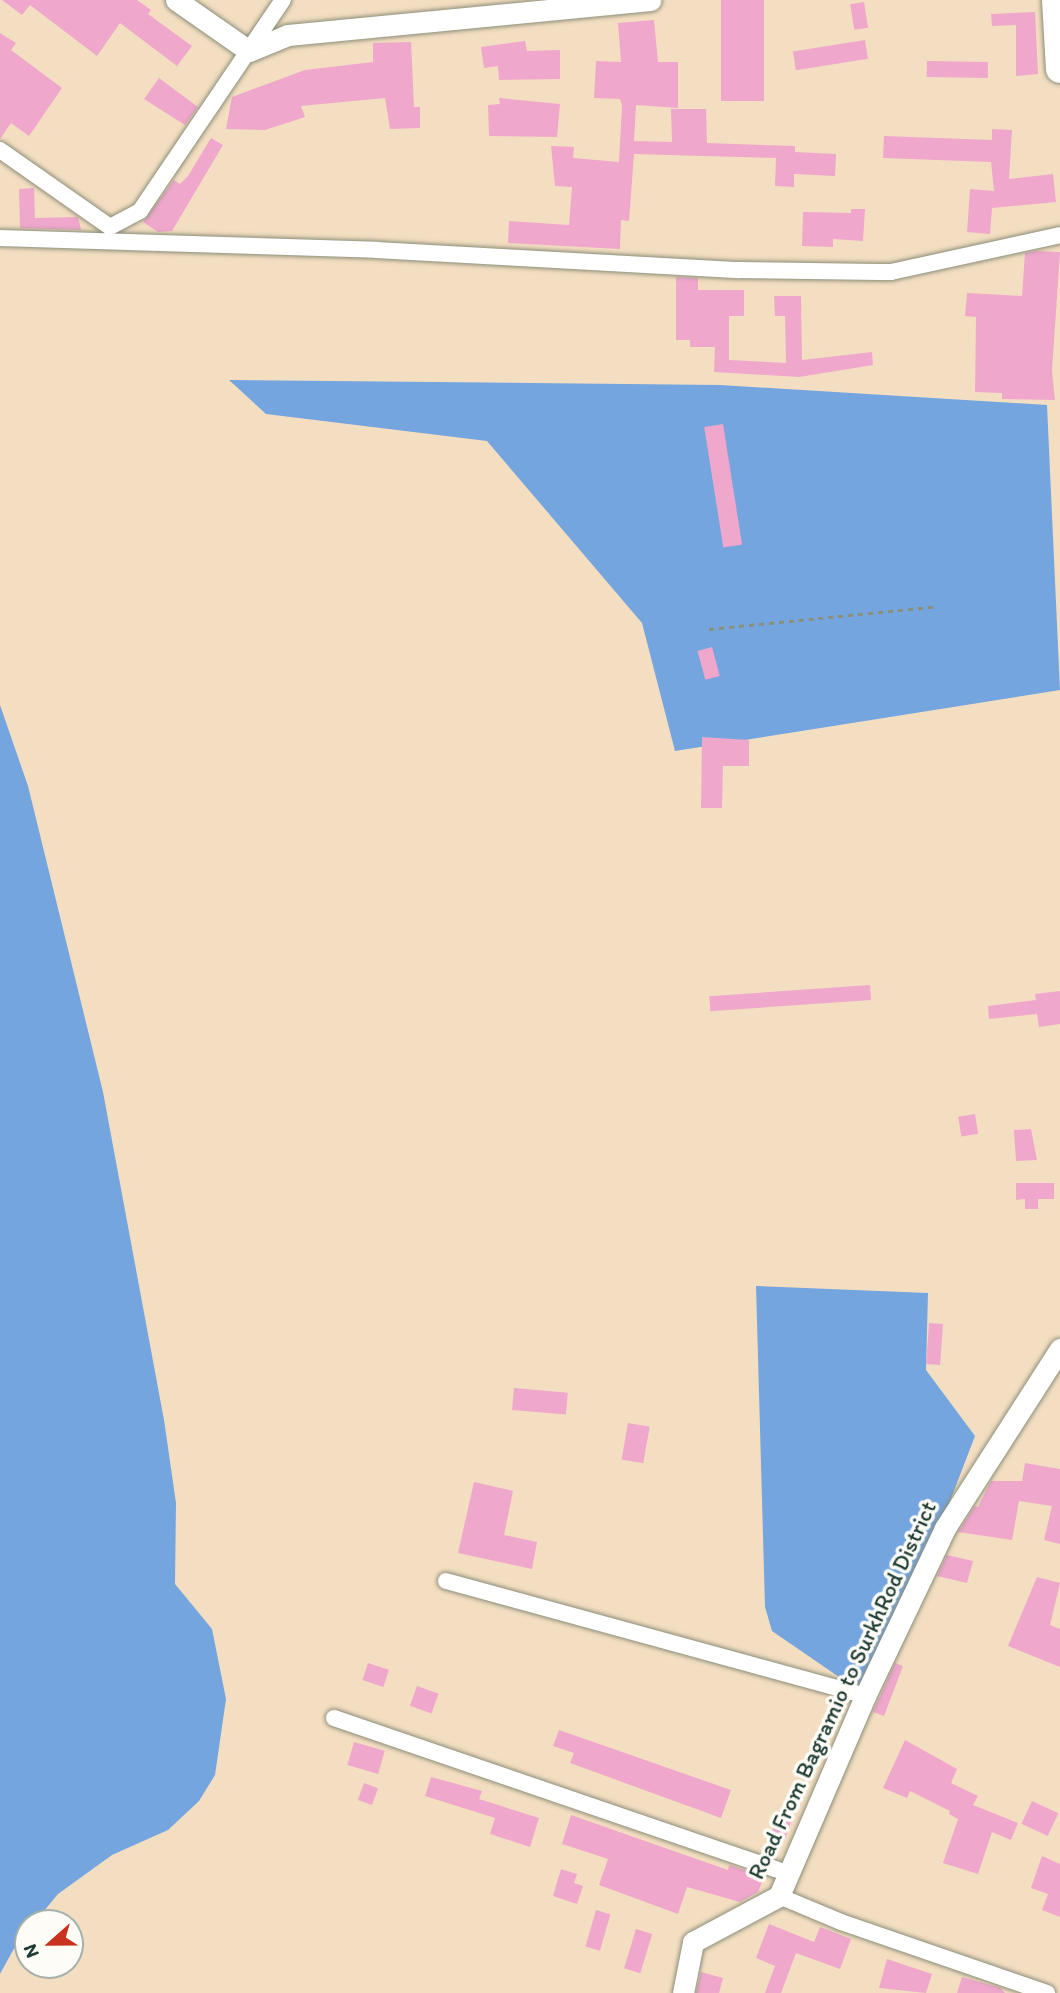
<!DOCTYPE html>
<html>
<head>
<meta charset="utf-8">
<style>
	body { margin:0 }
	#map { position:relative; width:1060px; height:1993px; overflow:hidden; background:#f4dec1; font-family:Itim,sans-serif }
	div>[style] { position:absolute }
	.water>* { inset:0; background:#74a5de }
	.building>* { inset:0; background:#efa7cc; transform-origin:0 0 }
	.path>* { height:2.5px; margin-top:-1.25px; transform-origin:0; background:repeating-linear-gradient(90deg,#8a8e7a 0 5px,transparent 0 10px) }
	.roads { filter:drop-shadow(0 0 2px #8a8e7a) drop-shadow(0 0 2px #8a8e7a) }
	.street>* { height:16px; margin:-8px; padding:0 8px; transform-origin:8px; border-radius:8px; background:#fff }
	.secondary>* { height:21px; margin:-10.5px; padding:0 10.5px; transform-origin:10.5px; border-radius:10.5px; background:#fff }
	.highway>* { height:28px; margin:-14px; padding:0 14px; transform-origin:14px; border-radius:14px; background:#fff }
	span { translate:-50% -50%; white-space:nowrap; text-align:center; line-height:1.15; -webkit-text-stroke:7px #fdfcf7; paint-order:stroke }
	.street-label { font-size:23px; color:#1f3d34 }
	.north { position:absolute; left:14px; top:1909px; width:70px; height:70px; box-sizing:border-box; background:#fdfcf7; border:2px solid #a4b0a9; border-radius:50%; rotate:249deg; font-size:19px; font-weight:700; line-height:28px; text-align:center; color:#1f3d34 }
	.north::after { content:''; display:block; margin:auto; width:24px; height:32px; background:#c8321e; clip-path:polygon(50% 0,100% 100%,50% 72%,0 100%) }
</style>
</head>
<body>
<div id="map">
	<div class="water">
		<i style="clip-path:polygon(229px 380px,720px 385px,1047px 405px,1060px 690px,675px 751px,642px 623px,487px 441px,266px 414px)"></i>
		<i style="clip-path:polygon(0 705px,28px 786px,103px 1092px,164px 1420px,176px 1503px,175px 1584px,212px 1629px,226px 1699px,215px 1775px,199px 1801px,168px 1830px,112px 1855px,58px 1894px,34px 1923px,28px 1923px,0 1974px)"></i>
		<i style="clip-path:polygon(756px 1286px,928px 1293px,926px 1370px,975px 1436px,945px 1514px,858px 1690px,772px 1631px,765px 1607px)"></i>
	</div>
	<div class="building">
		<i style="clip-path:polygon(2px 0,137px 0,151px 10px,148px 14px,192px 46px,177px 66px,120px 23px,97px 56px,30px 5px,22px 15px)"></i>
		<i style="left:721px;top:0;width:43px;height:101px"></i>
		<i style="left:864px;top:2px;width:26px;height:14px;rotate:81deg"></i>
		<i style="clip-path:polygon(1035px 12px,1038px 74px,1016px 76px,1016px 25px,992px 26px,991px 14px)"></i>
		<i style="clip-path:polygon(654px 20px,658px 62px,678px 62px,678px 108px,636px 105px,634px 141px,672px 142px,671px 109px,706px 109px,707px 143px,795px 146px,795px 152px,836px 154px,835px 176px,794px 174px,794px 187px,775px 186px,776px 158px,634px 154px,629px 221px,621px 220px,620px 249px,508px 243px,509px 221px,569px 225px,572px 187px,555px 186px,551px 146px,574px 147px,573px 158px,619px 162px,622px 106px,620px 99px,594px 98px,596px 61px,621px 62px,618px 23px)"></i>
		<i style="clip-path:polygon(0 33px,16px 43px,11px 50px,62px 88px,29px 136px,11px 123px,0 139px)"></i>
		<i style="left:865px;top:40px;width:19px;height:73px;rotate:81deg"></i>
		<i style="clip-path:polygon(525px 41px,527px 51px,560px 50px,560px 79px,499px 80px,498px 66px,484px 68px,481px 47px)"></i>
		<i style="clip-path:polygon(411px 42px,414px 107px,420px 107px,420px 128px,390px 129px,385px 98px,301px 106px,305px 117px,265px 130px,226px 129px,232px 97px,305px 70px,373px 62px,373px 43px)"></i>
		<i style="left:927px;top:61px;width:61px;height:16px;rotate:1deg"></i>
		<i style="clip-path:polygon(159px 78px,198px 107px,185px 125px,144px 99px)"></i>
		<i style="clip-path:polygon(499px 98px,560px 104px,557px 137px,489px 136px,488px 105px,500px 104px)"></i>
		<i style="clip-path:polygon(992px 129px,1012px 130px,1009px 179px,1053px 174px,1056px 202px,992px 208px,990px 234px,967px 232px,970px 189px,994px 191px,991px 162px,883px 158px,884px 136px,992px 140px)"></i>
		<i style="clip-path:polygon(211px 138px,223px 145px,172px 231px,158px 232px,143px 222px,174px 180px,180px 184px,188px 176px)"></i>
		<i style="clip-path:polygon(34px 188px,35px 218px,78px 217px,81px 230px,20px 228px,19px 189px)"></i>
		<i style="clip-path:polygon(851px 209px,865px 209px,863px 241px,833px 239px,833px 247px,802px 246px,803px 212px,851px 213px)"></i>
		<i style="clip-path:polygon(1037px 251px,1060px 252px,1052px 371px,1055px 400px,1002px 399px,1002px 393px,975px 392px,976px 317px,965px 316px,967px 293px,1022px 296px,1025px 253px)"></i>
		<i style="clip-path:polygon(676px 277px,698px 278px,698px 290px,744px 290px,744px 316px,729px 316px,729px 360px,786px 363px,785px 316px,775px 316px,774px 296px,801px 296px,802px 360px,872px 352px,873px 365px,799px 377px,714px 372px,715px 347px,690px 347px,690px 340px,676px 340px)"></i>
		<i style="left:723px;top:424px;width:122px;height:19px;rotate:81deg"></i>
		<i style="left:712px;top:647px;width:30px;height:15px;rotate:75deg"></i>
		<i style="clip-path:polygon(702px 737px,749px 740px,749px 766px,723px 766px,722px 808px,701px 808px)"></i>
		<i style="left:870px;top:985px;width:15px;height:161px;rotate:86deg"></i>
		<i style="clip-path:polygon(1060px 991px,1060px 1024px,1039px 1027px,1037px 1014px,989px 1019px,988px 1006px,1036px 1000px,1035px 994px)"></i>
		<i style="left:975px;top:1114px;width:20px;height:17px;rotate:81deg"></i>
		<i style="clip-path:polygon(1031px 1129px,1037px 1160px,1016px 1161px,1014px 1130px)"></i>
		<i style="clip-path:polygon(1016px 1183px,1054px 1183px,1054px 1199px,1038px 1199px,1038px 1209px,1025px 1209px,1025px 1199px,1016px 1200px)"></i>
		<i style="left:929px;top:1323px;width:14px;height:41px;rotate:4deg"></i>
		<i style="left:514px;top:1388px;width:54px;height:22px;rotate:5deg"></i>
		<i style="left:628px;top:1423px;width:22px;height:37px;rotate:10deg"></i>
		<i style="clip-path:polygon(1025px 1463px,1060px 1469px,1060px 1544px,1044px 1540px,1052px 1506px,1019px 1501px,1012px 1540px,958px 1532px,975px 1506px,978px 1507px,991px 1481px,1022px 1481px)"></i>
		<i style="clip-path:polygon(474px 1482px,513px 1491px,504px 1535px,537px 1542px,532px 1569px,458px 1553px)"></i>
		<i style="clip-path:polygon(947px 1555px,973px 1561px,967px 1583px,937px 1576px)"></i>
		<i style="clip-path:polygon(1037px 1577px,1060px 1583px,1050px 1625px,1060px 1629px,1060px 1667px,1008px 1646px)"></i>
		<i style="left:368px;top:1663px;width:22px;height:18px;rotate:18deg"></i>
		<i style="clip-path:polygon(895px 1663px,903px 1666px,884px 1716px,873px 1712px)"></i>
		<i style="left:417px;top:1686px;width:23px;height:21px;rotate:20deg"></i>
		<i style="clip-path:polygon(559px 1730px,731px 1790px,721px 1818px,570px 1763px,574px 1753px,553px 1746px)"></i>
		<i style="clip-path:polygon(905px 1740px,957px 1769px,951px 1783px,978px 1796px,973px 1805px,1018px 1823px,1011px 1840px,992px 1832px,978px 1874px,943px 1863px,958px 1819px,949px 1814px,950px 1811px,910px 1791px,907px 1798px,883px 1788px)"></i>
		<i style="left:354px;top:1742px;width:32px;height:24px;rotate:16deg"></i>
		<i style="clip-path:polygon(431px 1777px,482px 1791px,479px 1799px,539px 1818px,530px 1847px,490px 1834px,495px 1818px,425px 1796px)"></i>
		<i style="left:364px;top:1783px;width:15px;height:18px;rotate:20deg"></i>
		<i style="left:1032px;top:1801px;width:29px;height:25px;rotate:25deg"></i>
		<i style="clip-path:polygon(571px 1815px,728px 1870px,729px 1865px,756px 1874px,754px 1879px,762px 1882px,758px 1892px,740px 1902px,687px 1887px,678px 1914px,599px 1885px,608px 1859px,562px 1844px)"></i>
		<i style="left:777px;top:1817px;width:15px;height:21px;rotate:20deg"></i>
		<i style="clip-path:polygon(1042px 1856px,1060px 1864px,1060px 1917px,1042px 1910px,1048px 1894px,1031px 1888px)"></i>
		<i style="clip-path:polygon(561px 1869px,577px 1874px,574px 1883px,583px 1886px,577px 1904px,553px 1896px)"></i>
		<i style="left:596px;top:1910px;width:15px;height:38px;rotate:16deg"></i>
		<i style="clip-path:polygon(769px 1924px,814px 1942px,820px 1927px,851px 1939px,840px 1969px,796px 1953px,781px 1993px,765px 1993px,775px 1966px,756px 1958px)"></i>
		<i style="left:636px;top:1929px;width:17px;height:41px;rotate:17deg"></i>
		<i style="clip-path:polygon(887px 1959px,932px 1974px,926px 1993px,879px 1988px)"></i>
		<i style="clip-path:polygon(701px 1972px,723px 1978px,719px 1993px,696px 1993px)"></i>
		<i style="clip-path:polygon(962px 1977px,1001px 1988px,1005px 1993px,957px 1993px)"></i>
	</div>
	<div class="path">
		<i style="left:709px;top:629px;width:230px;rotate:-5.7deg"></i>
	</div>
	<div class="roads">
		<div class="street">
			<i style="left:0;top:150px;width:134px;rotate:35deg"></i>
			<i style="left:110px;top:227px;width:34px;rotate:-28deg"></i>
			<i style="left:140px;top:211px;width:255px;rotate:-55.9deg"></i>
			<i style="left:0;top:238px;width:376px;rotate:1.8deg"></i>
			<i style="left:376px;top:250px;width:364px;rotate:3.2deg"></i>
			<i style="left:739px;top:270px;width:152px;rotate:0.8deg"></i>
			<i style="left:891px;top:272px;width:173px;rotate:-12.3deg"></i>
			<i style="left:446px;top:1581px;width:434px;rotate:15.3deg"></i>
			<i style="left:334px;top:1718px;width:478px;rotate:18.9deg"></i>
			<i style="left:779px;top:1896px;width:67px;rotate:22.8deg"></i>
			<i style="left:841px;top:1922px;width:218px;rotate:19deg"></i>
		</div>
		<div class="secondary">
			<i style="left:176px;top:0;width:89px;rotate:34.9deg"></i>
			<i style="left:249px;top:51px;width:42px;rotate:-22.3deg"></i>
			<i style="left:288px;top:35px;width:364px;rotate:-5.5deg"></i>
			<i style="left:683px;top:1993px;width:52px;rotate:-78.9deg"></i>
			<i style="left:693px;top:1942px;width:98px;rotate:-28.1deg"></i>
			<i style="left:779px;top:1896px;width:218px;rotate:-66.7deg"></i>
			<i style="left:865px;top:1696px;width:186px;rotate:-64.5deg"></i>
			<i style="left:945px;top:1528px;width:213px;rotate:-57.3deg"></i>
		</div>
		<div class="highway">
			<i style="left:1056px;top:0;width:69px;rotate:86.7deg"></i>
		</div>
	</div>
	<div class="street-label">
		<span style="left:842px;top:1690px;rotate:-65deg">Road From Bagramio to SurkhRod District</span>
	</div>
	<div class="north">N</div>
</div>
</body>
</html>
